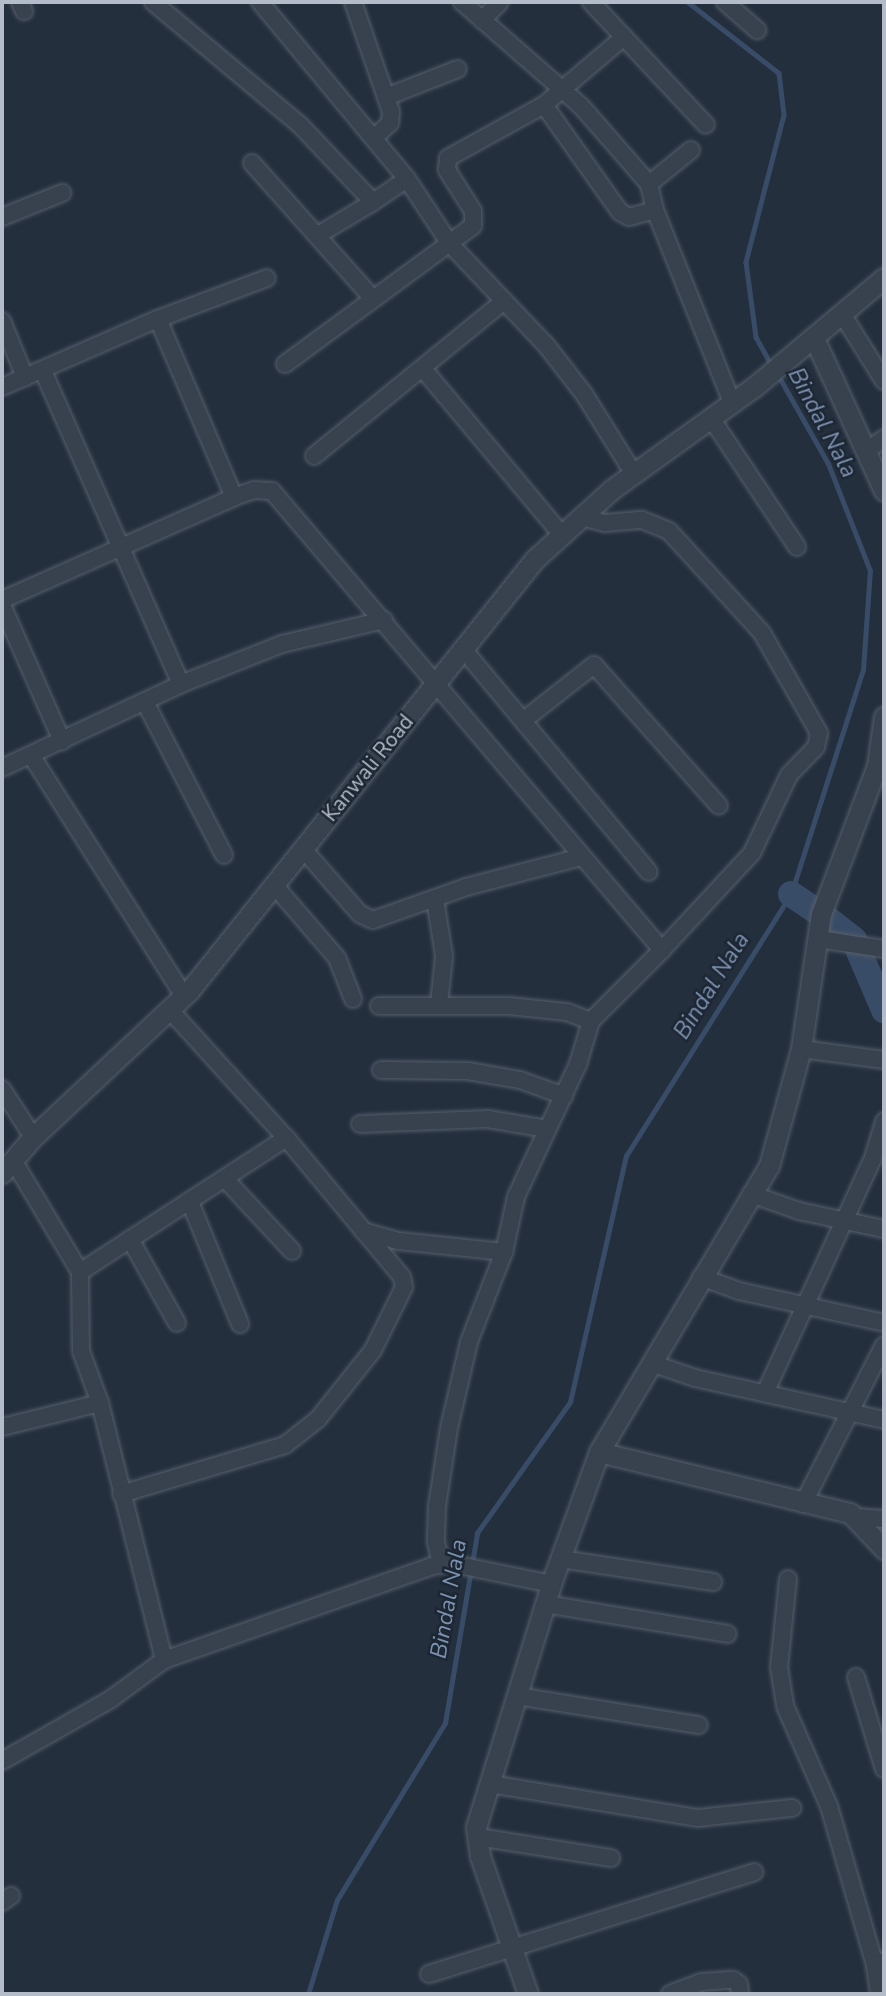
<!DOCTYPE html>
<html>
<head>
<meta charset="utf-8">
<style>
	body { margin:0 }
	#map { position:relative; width:886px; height:1996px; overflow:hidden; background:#242f3e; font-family:"Nunito Sans",sans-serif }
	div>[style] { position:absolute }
	.stream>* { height:4.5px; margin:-2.25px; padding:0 2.25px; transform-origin:2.25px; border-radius:2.25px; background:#394c67 }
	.river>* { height:26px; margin:-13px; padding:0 13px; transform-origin:13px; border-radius:13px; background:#394c67 }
	.roads { filter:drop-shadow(0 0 2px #565f6c) drop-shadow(0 0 2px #565f6c) }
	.minor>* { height:16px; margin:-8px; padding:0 8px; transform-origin:8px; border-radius:8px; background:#38414e }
	.tertiary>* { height:19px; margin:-9.5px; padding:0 9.5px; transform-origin:9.5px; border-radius:9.5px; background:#38414e }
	span { translate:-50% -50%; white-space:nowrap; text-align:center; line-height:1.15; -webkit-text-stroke:5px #1d2633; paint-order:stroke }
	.street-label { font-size:21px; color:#b4bcc9 }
	.water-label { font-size:23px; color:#7c92b1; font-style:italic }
	.frame { position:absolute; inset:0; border:4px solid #b4bcc9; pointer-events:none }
</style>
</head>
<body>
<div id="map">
	<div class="stream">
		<i style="left:688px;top:2px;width:115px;rotate:38deg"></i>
		<i style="left:779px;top:73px;width:42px;rotate:83.2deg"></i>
		<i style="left:784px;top:115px;width:152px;rotate:104.5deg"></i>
		<i style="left:746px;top:262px;width:76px;rotate:82.4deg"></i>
		<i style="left:756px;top:337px;width:31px;rotate:61deg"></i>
		<i style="left:308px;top:1994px;width:98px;rotate:-72.9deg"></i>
		<i style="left:337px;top:1900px;width:207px;rotate:-58.6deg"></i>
		<i style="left:445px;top:1723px;width:193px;rotate:-80.4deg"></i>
		<i style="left:477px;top:1533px;width:161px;rotate:-54.6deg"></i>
		<i style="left:570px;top:1402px;width:252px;rotate:-77.2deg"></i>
		<i style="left:626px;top:1156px;width:310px;rotate:-57.8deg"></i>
		<i style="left:791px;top:894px;width:235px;rotate:-72.2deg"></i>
		<i style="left:863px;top:670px;width:99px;rotate:-86deg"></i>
		<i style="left:870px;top:571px;width:115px;rotate:-111.4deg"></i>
		<i style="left:828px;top:464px;width:103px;rotate:-119.5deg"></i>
	</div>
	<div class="river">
		<i style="left:791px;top:894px;width:32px;rotate:34deg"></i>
		<i style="left:825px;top:917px;width:37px;rotate:38deg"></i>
		<i style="left:857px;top:947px;width:69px;rotate:66.8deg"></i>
	</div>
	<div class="roads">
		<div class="minor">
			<i style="left:20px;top:2px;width:10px;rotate:66deg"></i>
			<i style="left:153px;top:2px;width:192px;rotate:39.9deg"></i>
			<i style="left:300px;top:125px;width:106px;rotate:46.5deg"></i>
			<i style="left:373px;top:202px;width:41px;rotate:-34.1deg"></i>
			<i style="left:260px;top:2px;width:230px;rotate:50.3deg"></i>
			<i style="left:407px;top:179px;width:78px;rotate:56.5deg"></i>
			<i style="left:450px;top:244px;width:139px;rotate:46.5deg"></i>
			<i style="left:546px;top:345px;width:62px;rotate:52.2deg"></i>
			<i style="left:584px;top:394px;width:94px;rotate:58deg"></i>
			<i style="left:353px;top:2px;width:116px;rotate:70.9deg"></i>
			<i style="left:391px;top:112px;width:11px;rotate:95deg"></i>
			<i style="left:390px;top:123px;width:22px;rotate:137deg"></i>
			<i style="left:462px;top:2px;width:158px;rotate:41.2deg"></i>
			<i style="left:581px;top:106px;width:103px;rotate:48.9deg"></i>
			<i style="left:649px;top:184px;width:27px;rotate:77deg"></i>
			<i style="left:655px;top:210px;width:208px;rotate:68.2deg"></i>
			<i style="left:591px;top:2px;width:168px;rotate:46.9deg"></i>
			<i style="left:725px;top:2px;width:43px;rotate:41.2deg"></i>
			<i style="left:482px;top:20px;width:25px;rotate:-45deg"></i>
			<i style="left:386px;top:97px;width:77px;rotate:-21.3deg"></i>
			<i style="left:544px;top:105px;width:131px;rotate:54.6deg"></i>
			<i style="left:620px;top:212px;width:10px;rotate:29deg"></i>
			<i style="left:629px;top:217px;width:27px;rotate:-15deg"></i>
			<i style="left:252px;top:163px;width:182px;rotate:48.3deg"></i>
			<i style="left:649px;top:184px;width:54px;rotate:-39deg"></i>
			<i style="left:2px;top:217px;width:65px;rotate:-21.8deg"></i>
			<i style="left:318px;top:235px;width:64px;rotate:-31deg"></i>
			<i style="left:842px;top:314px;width:79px;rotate:57.9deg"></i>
			<i style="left:158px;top:319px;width:194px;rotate:66.9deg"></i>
			<i style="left:2px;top:321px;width:61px;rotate:67.7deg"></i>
			<i style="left:285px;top:364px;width:233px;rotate:-36.3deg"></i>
			<i style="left:473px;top:226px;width:15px;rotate:-90deg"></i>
			<i style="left:473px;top:211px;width:49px;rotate:-122.4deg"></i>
			<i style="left:447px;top:170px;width:12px;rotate:-85deg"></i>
			<i style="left:448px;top:158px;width:110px;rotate:-28.9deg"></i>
			<i style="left:544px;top:105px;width:105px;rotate:-40.4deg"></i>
			<i style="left:424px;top:370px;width:214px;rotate:50.1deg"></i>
			<i style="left:43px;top:371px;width:342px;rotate:66.2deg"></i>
			<i style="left:2px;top:387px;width:170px;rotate:-23.6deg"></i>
			<i style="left:158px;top:319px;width:116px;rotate:-20.6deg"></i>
			<i style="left:711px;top:418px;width:155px;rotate:56.3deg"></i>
			<i style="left:867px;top:451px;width:21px;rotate:-37deg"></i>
			<i style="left:314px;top:456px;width:245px;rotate:-39.2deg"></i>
			<i style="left:582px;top:517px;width:24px;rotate:15deg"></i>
			<i style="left:605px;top:523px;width:37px;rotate:-5deg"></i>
			<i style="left:642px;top:520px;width:29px;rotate:22deg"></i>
			<i style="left:669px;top:531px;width:138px;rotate:47.6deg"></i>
			<i style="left:762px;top:633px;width:115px;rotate:60.3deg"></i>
			<i style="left:819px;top:733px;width:14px;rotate:102deg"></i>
			<i style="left:816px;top:747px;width:39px;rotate:134deg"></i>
			<i style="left:789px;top:775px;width:86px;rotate:115.4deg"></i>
			<i style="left:752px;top:853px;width:132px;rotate:132.9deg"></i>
			<i style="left:2px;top:600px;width:254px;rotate:-23.9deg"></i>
			<i style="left:234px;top:497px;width:21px;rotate:-19deg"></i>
			<i style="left:254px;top:490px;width:18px;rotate:3deg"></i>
			<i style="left:272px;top:491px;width:602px;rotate:49.65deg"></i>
			<i style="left:662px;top:950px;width:100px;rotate:135deg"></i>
			<i style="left:591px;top:1021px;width:45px;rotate:106.8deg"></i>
			<i style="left:578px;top:1064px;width:147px;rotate:115deg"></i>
			<i style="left:516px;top:1197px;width:56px;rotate:102.3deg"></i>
			<i style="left:504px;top:1252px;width:97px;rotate:111.3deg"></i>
			<i style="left:469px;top:1342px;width:88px;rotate:103.1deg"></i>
			<i style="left:449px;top:1428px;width:79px;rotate:98.7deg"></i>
			<i style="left:437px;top:1506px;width:36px;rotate:92deg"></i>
			<i style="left:436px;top:1542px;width:22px;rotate:77deg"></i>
			<i style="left:2px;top:605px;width:149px;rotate:66.2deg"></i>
			<i style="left:463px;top:649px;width:290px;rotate:50.2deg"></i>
			<i style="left:145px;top:702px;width:172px;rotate:62.7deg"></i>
			<i style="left:524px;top:720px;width:89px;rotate:-38.2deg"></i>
			<i style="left:594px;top:665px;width:188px;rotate:48.4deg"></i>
			<i style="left:31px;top:755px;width:285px;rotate:57.6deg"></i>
			<i style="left:2px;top:768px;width:198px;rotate:-25.1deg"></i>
			<i style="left:181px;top:684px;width:109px;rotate:-21.6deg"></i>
			<i style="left:282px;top:644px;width:105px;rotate:-13.2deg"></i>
			<i style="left:303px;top:849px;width:86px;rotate:48.8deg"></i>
			<i style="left:360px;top:914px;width:14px;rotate:25deg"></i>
			<i style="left:373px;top:920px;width:99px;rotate:-19.5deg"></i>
			<i style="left:466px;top:887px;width:119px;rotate:-14.6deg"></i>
			<i style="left:274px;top:885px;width:96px;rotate:49.2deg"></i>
			<i style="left:337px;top:958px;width:44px;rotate:68.7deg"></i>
			<i style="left:435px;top:899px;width:58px;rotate:81deg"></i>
			<i style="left:444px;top:956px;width:48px;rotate:95.9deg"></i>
			<i style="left:818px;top:939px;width:67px;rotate:8.6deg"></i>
			<i style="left:379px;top:1006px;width:130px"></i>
			<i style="left:509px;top:1006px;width:58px;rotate:5.9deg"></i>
			<i style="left:567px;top:1012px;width:26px;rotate:21deg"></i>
			<i style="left:801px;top:1049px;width:84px;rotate:7.5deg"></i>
			<i style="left:381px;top:1070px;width:87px;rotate:0.7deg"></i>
			<i style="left:468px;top:1071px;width:53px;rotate:9.8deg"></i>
			<i style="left:520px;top:1080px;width:47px;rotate:20deg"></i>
			<i style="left:2px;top:1089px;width:57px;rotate:57.1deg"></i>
			<i style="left:360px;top:1124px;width:128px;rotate:-2.2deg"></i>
			<i style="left:488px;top:1119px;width:60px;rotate:9.6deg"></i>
			<i style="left:13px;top:1160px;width:131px;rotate:59.1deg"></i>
			<i style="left:80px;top:1272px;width:79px;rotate:89.3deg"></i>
			<i style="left:81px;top:1351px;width:55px;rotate:69.9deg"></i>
			<i style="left:100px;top:1403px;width:265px;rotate:76deg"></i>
			<i style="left:226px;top:1180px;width:97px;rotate:47.1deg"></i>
			<i style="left:751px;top:1194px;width:51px;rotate:19.5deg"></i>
			<i style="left:799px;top:1211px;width:87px;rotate:12deg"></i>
			<i style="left:190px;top:1202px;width:132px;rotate:67.7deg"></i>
			<i style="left:363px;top:1231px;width:37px;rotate:16deg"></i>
			<i style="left:399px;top:1241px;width:106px;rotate:6deg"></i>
			<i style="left:130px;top:1239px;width:96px;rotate:60.8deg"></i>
			<i style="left:80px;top:1272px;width:246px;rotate:-33deg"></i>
			<i style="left:701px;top:1277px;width:40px;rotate:20.2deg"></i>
			<i style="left:739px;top:1291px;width:148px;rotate:12.4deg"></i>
			<i style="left:651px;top:1363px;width:46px;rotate:18.8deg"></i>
			<i style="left:695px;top:1378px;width:194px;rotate:12.5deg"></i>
			<i style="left:765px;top:1393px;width:259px;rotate:-65.3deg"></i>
			<i style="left:873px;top:1158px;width:39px;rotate:-73deg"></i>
			<i style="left:2px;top:1427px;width:101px;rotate:-13.8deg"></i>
			<i style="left:121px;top:1494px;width:171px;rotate:-16.6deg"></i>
			<i style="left:285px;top:1445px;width:42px;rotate:-38.2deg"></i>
			<i style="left:318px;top:1419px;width:88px;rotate:-51.4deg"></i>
			<i style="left:373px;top:1350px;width:70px;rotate:-63.8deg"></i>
			<i style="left:404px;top:1287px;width:10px;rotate:-101deg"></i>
			<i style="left:402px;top:1277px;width:181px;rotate:-129.8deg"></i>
			<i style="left:286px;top:1138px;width:174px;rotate:-132.2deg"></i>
			<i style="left:803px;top:1504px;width:178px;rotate:-63deg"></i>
			<i style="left:856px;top:1517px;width:28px;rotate:4deg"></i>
			<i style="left:561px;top:1559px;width:154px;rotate:8.6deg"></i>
			<i style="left:788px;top:1579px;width:88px;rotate:95.8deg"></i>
			<i style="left:779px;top:1667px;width:39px;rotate:81deg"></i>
			<i style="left:785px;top:1706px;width:109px;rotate:66.3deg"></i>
			<i style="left:829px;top:1806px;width:166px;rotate:73.9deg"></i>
			<i style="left:545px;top:1604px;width:185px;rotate:9.3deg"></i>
			<i style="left:856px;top:1677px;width:96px;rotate:73.1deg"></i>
			<i style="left:517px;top:1696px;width:184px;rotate:9.1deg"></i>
			<i style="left:2px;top:1761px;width:125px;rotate:-29.6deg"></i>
			<i style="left:111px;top:1699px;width:66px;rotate:-36.3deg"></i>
			<i style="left:164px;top:1660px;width:284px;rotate:-19.3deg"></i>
			<i style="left:432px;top:1566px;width:17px;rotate:-10deg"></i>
			<i style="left:449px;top:1563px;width:104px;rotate:11.6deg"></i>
			<i style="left:490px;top:1784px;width:211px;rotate:9.3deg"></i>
			<i style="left:698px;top:1818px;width:95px;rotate:-6.1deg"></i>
			<i style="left:478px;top:1837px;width:135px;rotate:9deg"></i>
			<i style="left:2px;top:1902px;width:11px;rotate:-34deg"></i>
			<i style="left:429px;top:1974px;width:341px;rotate:-17.4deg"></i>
			<i style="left:670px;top:1994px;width:33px;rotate:-21deg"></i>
			<i style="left:701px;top:1982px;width:32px;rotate:-4deg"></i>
			<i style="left:733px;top:1980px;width:7px;rotate:34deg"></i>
			<i style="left:739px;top:1984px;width:10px;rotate:84deg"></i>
			<i style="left:879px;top:1994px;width:29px;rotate:-98deg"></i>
			<i style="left:875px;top:1965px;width:10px;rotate:-24deg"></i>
		</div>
		<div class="tertiary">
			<i style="left:814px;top:338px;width:168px;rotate:65.4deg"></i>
			<i style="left:2px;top:1173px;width:48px;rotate:-49.3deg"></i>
			<i style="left:33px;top:1137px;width:214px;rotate:-43.1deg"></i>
			<i style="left:189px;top:991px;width:553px;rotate:-51.31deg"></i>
			<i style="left:535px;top:559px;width:103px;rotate:-42.2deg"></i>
			<i style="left:611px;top:490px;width:176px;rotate:-35.8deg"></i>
			<i style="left:754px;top:387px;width:170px;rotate:-40deg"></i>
			<i style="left:599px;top:1452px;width:258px;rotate:13.7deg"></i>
			<i style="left:850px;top:1513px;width:50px;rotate:46.6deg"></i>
			<i style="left:528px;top:1994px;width:146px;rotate:-109.2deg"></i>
			<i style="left:480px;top:1856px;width:29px;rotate:-98deg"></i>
			<i style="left:476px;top:1827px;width:254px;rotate:-72.8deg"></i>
			<i style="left:551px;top:1584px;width:140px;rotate:-70deg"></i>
			<i style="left:599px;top:1452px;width:333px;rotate:-59.3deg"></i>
			<i style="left:769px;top:1166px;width:121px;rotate:-74.7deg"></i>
			<i style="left:801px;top:1049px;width:136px;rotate:-81.6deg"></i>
			<i style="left:821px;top:914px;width:158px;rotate:-69.3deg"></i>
			<i style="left:877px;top:766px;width:50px;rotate:-82deg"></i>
		</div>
	</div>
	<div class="street-label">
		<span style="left:368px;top:768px;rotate:-51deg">Kanwali Road</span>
	</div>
	<div class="water-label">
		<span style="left:822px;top:423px;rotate:62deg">Bindal Nala</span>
		<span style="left:712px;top:986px;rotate:-58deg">Bindal Nala</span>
		<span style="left:449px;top:1599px;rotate:-80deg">Bindal Nala</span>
	</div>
	<div class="frame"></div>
</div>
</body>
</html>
